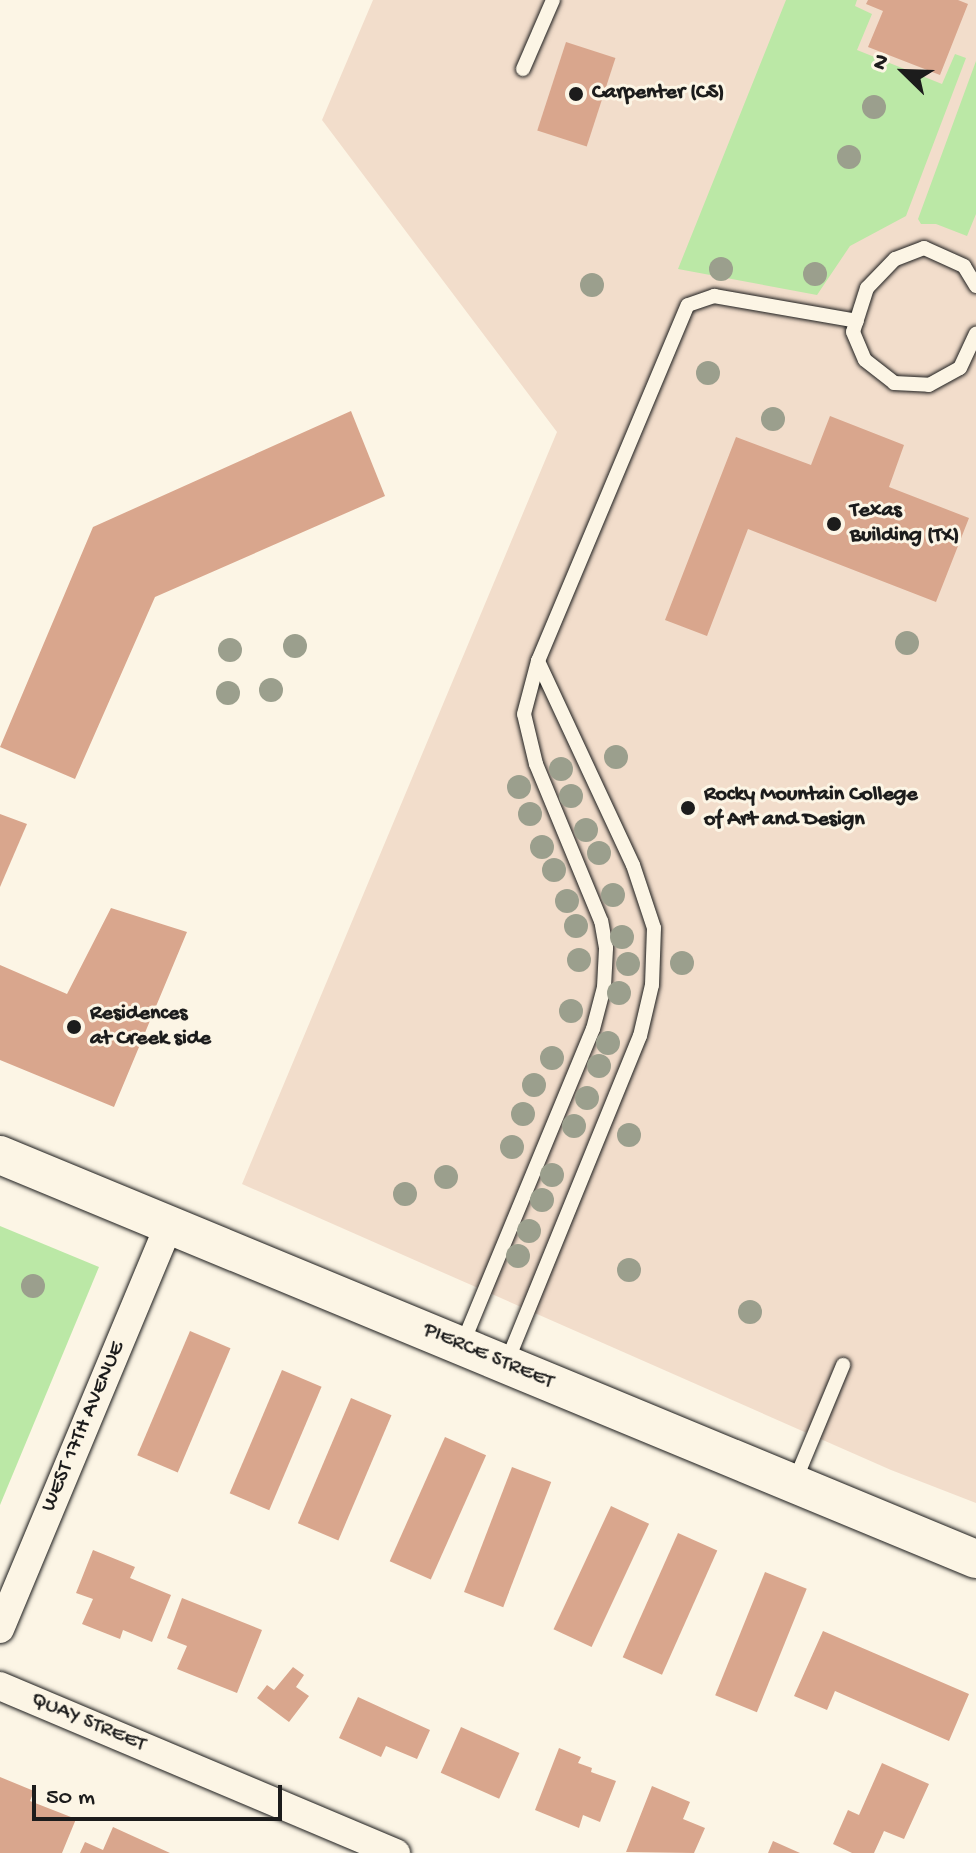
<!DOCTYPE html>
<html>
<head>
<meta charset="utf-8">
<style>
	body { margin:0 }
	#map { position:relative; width:976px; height:1853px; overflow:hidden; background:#fcf5e5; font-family:"Gochi Hand",sans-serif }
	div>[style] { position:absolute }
	.built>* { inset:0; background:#f2ddcb }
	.green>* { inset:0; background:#bbe8a6 }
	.building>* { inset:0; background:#d9a68d; transform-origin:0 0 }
	.roads { filter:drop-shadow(0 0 2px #1c1c1c) drop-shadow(0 0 2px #1c1c1c) }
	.lane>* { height:14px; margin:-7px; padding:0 7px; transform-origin:7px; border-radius:7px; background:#fcf5e5 }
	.street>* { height:28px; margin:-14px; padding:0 14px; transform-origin:14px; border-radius:14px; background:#fcf5e5 }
	.secondary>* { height:38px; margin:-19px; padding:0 19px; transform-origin:19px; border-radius:19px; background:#fcf5e5 }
	.trees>* { width:24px; height:24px; margin:-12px; border-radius:50%; background:#9b9f8d }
	.dots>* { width:22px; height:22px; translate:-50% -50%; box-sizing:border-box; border:4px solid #fcf5e5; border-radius:50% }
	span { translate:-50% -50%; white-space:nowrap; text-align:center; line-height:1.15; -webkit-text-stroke:6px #fcf5e5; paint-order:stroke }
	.poi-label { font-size:22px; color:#1c1c1c; font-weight:700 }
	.left { translate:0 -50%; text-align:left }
	.street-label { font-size:22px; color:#1c1c1c }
	.north { position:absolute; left:864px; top:32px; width:80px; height:80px; -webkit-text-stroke:6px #fcf5e5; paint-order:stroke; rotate:293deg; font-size:22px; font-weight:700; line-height:32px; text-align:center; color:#1c1c1c }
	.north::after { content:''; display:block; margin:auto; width:28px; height:36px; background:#1c1c1c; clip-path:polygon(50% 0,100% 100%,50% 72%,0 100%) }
	.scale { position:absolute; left:32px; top:1785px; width:250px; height:36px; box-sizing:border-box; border:4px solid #1c1c1c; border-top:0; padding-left:10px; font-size:24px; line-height:28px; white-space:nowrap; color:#1c1c1c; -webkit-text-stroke:6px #fcf5e5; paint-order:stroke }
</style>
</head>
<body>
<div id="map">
	<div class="built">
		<i style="clip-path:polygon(373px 0,976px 0,976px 1503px,891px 1470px,242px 1184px,557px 432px,322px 120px)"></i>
	</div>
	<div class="green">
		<i style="clip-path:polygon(786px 0,857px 0,855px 6px,872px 14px,857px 50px,942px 84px,955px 54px,966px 58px,906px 216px,850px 246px,817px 295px,678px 269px)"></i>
		<i style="clip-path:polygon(976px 61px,976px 214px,967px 236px,936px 224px,921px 224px,918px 219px)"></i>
		<i style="clip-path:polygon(0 1226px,99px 1267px,0 1505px)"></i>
	</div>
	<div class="building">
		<i style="clip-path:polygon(868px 0,958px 0,968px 4px,940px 75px,868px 47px,883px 11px,866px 4px)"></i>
		<i style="left:566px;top:42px;width:52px;height:93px;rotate:18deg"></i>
		<i style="clip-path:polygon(351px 411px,385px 496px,155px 597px,75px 779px,0 747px,93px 527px)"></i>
		<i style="clip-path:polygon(830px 416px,904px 445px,889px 487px,969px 518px,936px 602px,748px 529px,707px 636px,665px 620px,736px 437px,811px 465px)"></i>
		<i style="clip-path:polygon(0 814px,27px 824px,0 887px)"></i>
		<i style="clip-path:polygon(111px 908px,187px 932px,114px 1107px,0 1060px,0 965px,67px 994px)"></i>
		<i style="left:190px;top:1331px;width:44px;height:135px;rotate:23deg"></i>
		<i style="left:282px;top:1370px;width:43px;height:134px;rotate:23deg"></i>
		<i style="left:351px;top:1398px;width:44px;height:136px;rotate:23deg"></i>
		<i style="left:445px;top:1437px;width:45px;height:136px;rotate:24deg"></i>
		<i style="left:512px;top:1467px;width:42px;height:134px;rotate:21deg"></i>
		<i style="left:611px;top:1506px;width:42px;height:136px;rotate:25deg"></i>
		<i style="left:678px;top:1533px;width:43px;height:136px;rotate:24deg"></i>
		<i style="clip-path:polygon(93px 1550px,135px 1567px,130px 1578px,171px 1595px,152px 1642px,123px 1630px,120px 1639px,82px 1624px,93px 1599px,76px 1593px)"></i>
		<i style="left:765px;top:1572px;width:45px;height:133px;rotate:22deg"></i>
		<i style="clip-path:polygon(182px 1598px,262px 1630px,237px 1693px,177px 1669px,187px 1646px,167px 1638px)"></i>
		<i style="clip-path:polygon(823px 1631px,969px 1694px,949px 1741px,835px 1691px,827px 1710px,794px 1696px)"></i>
		<i style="clip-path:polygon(293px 1667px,304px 1675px,296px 1687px,309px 1696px,289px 1722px,257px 1698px,267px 1685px,274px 1690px)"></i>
		<i style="clip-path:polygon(358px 1697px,430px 1730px,417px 1759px,386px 1746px,381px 1757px,339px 1738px)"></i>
		<i style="left:461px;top:1727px;width:64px;height:50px;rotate:24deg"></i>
		<i style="clip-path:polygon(559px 1748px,581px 1757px,578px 1763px,592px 1768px,591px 1772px,616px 1781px,600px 1822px,583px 1815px,579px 1828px,535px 1810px)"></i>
		<i style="clip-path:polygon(882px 1763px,929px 1784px,904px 1839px,884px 1831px,874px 1853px,852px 1853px,833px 1844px,848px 1810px,859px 1815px)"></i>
		<i style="clip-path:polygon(0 1777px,34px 1791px,30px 1801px,76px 1819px,62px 1853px,0 1853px)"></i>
		<i style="clip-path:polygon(652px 1786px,690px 1802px,683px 1819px,705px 1828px,694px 1853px,626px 1852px)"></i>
		<i style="clip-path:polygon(113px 1827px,170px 1853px,80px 1853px,85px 1842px,103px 1850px)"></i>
		<i style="clip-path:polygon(773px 1841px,800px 1853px,768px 1853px)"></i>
	</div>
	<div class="roads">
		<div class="lane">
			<i style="left:523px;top:69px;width:75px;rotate:-66.5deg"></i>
			<i style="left:976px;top:286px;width:23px;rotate:-121deg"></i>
			<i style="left:964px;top:266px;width:44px;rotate:-155.8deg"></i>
			<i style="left:924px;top:248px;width:31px;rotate:159deg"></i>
			<i style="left:895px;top:259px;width:40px;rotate:134deg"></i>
			<i style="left:867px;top:288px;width:46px;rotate:107.7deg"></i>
			<i style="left:853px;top:332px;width:30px;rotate:67deg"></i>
			<i style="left:865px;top:360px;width:37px;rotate:38deg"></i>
			<i style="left:894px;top:383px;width:35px;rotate:3deg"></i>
			<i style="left:929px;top:385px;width:35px;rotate:-29deg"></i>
			<i style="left:960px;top:368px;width:38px;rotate:-65deg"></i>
			<i style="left:462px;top:1345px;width:342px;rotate:-67.5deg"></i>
			<i style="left:593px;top:1029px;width:43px;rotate:-75.3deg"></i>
			<i style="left:604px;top:987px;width:39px;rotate:-87deg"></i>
			<i style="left:606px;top:948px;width:27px;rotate:-100deg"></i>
			<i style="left:601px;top:921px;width:170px;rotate:-112.5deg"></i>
			<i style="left:536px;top:764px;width:51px;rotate:-103.5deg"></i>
			<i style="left:524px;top:714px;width:55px;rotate:-75.2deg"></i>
			<i style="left:538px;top:661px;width:386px;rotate:-67.2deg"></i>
			<i style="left:688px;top:305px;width:28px;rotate:-19deg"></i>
			<i style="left:714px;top:296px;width:145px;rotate:9.9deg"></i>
			<i style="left:506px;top:1364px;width:354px;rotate:-67.8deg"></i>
			<i style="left:640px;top:1036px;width:52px;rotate:-76.8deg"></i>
			<i style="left:652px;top:985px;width:57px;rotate:-88deg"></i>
			<i style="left:654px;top:928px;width:66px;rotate:-108.4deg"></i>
			<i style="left:633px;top:865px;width:225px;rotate:-115deg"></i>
			<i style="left:794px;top:1483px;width:128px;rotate:-67.4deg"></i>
		</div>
		<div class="street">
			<i style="left:0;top:1629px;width:438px;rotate:-67.3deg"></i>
			<i style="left:0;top:1686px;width:430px;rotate:22.9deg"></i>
		</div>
		<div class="secondary">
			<i style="left:0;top:1155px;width:1056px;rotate:22.49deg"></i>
		</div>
	</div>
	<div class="trees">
		<i style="left:874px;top:107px"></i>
		<i style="left:849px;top:157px"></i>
		<i style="left:721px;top:269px"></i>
		<i style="left:815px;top:274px"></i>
		<i style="left:592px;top:285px"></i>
		<i style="left:708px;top:373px"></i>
		<i style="left:773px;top:419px"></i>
		<i style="left:907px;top:643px"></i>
		<i style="left:295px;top:646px"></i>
		<i style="left:230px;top:650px"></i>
		<i style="left:271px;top:690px"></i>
		<i style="left:228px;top:693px"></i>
		<i style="left:616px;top:757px"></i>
		<i style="left:561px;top:769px"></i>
		<i style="left:519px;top:787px"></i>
		<i style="left:571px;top:796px"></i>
		<i style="left:530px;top:814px"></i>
		<i style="left:586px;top:830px"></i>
		<i style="left:542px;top:847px"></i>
		<i style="left:599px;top:853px"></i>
		<i style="left:554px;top:870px"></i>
		<i style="left:613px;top:895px"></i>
		<i style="left:567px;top:901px"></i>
		<i style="left:576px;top:926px"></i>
		<i style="left:622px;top:937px"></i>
		<i style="left:579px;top:960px"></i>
		<i style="left:682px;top:963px"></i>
		<i style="left:628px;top:964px"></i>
		<i style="left:619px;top:993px"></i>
		<i style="left:571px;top:1011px"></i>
		<i style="left:608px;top:1043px"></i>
		<i style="left:552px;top:1058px"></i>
		<i style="left:599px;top:1066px"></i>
		<i style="left:534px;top:1085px"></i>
		<i style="left:587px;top:1098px"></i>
		<i style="left:523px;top:1114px"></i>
		<i style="left:574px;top:1126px"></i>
		<i style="left:629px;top:1135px"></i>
		<i style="left:512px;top:1147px"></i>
		<i style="left:552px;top:1175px"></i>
		<i style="left:446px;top:1177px"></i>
		<i style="left:405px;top:1194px"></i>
		<i style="left:542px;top:1200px"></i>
		<i style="left:529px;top:1231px"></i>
		<i style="left:518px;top:1256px"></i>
		<i style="left:629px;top:1270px"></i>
		<i style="left:33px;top:1286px"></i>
		<i style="left:750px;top:1312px"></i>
	</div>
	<div class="dots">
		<i style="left:576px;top:94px;background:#1c1c1c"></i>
		<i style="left:834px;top:524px;background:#1c1c1c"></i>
		<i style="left:688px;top:808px;background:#1c1c1c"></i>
		<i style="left:74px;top:1027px;background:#1c1c1c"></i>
	</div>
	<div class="poi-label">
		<span class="left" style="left:592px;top:94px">Carpenter (CS)</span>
		<span class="left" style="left:850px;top:524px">Texas<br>Building (TX)</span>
		<span class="left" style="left:704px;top:808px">Rocky Mountain College<br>of Art and Design</span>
		<span class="left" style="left:90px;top:1027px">Residences<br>at Creek side</span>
	</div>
	<div class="street-label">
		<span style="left:488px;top:1357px;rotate:23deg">PIERCE STREET</span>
		<span style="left:84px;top:1427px;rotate:-67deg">WEST 17TH AVENUE</span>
		<span style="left:88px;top:1723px;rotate:23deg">QUAY STREET</span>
	</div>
	<div class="north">N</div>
	<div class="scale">50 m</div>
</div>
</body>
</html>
